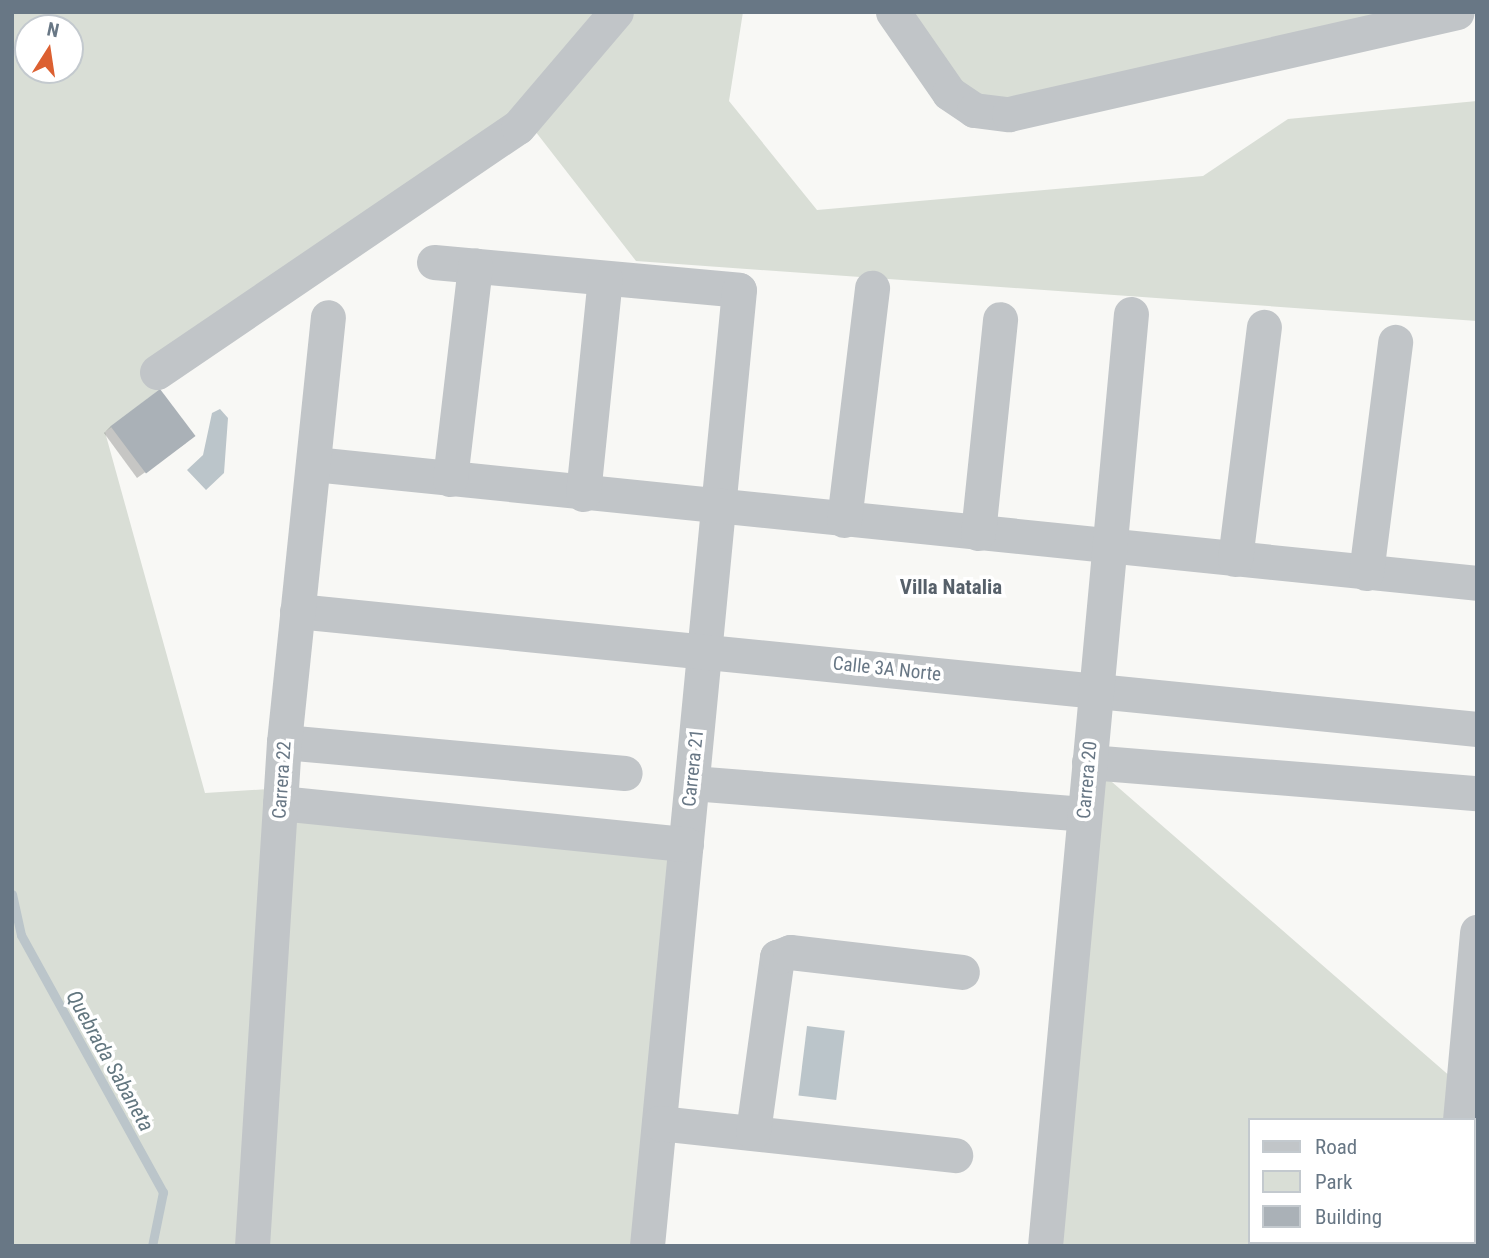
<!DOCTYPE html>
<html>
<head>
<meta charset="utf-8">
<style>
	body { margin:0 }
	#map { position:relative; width:1489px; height:1258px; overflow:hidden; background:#f8f8f5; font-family:"Roboto Condensed",sans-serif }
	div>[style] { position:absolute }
	.green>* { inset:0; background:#d9ded6; transform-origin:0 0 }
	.water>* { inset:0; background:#bbc5ca; transform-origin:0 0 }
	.shadow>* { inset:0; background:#0003 }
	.stream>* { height:9px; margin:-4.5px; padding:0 4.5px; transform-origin:4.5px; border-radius:4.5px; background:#bbc5ca }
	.building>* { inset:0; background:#aab1b7; transform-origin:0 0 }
	.minor>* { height:35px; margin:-17.5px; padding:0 17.5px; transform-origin:17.5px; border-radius:17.5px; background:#c1c5c8 }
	span { translate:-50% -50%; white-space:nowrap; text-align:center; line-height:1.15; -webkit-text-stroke:7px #fff; paint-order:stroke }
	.street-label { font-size:19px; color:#687785 }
	.neighbourhood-label { font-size:21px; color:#56606a; font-weight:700 }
	.water-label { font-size:21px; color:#637780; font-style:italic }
	.frame { position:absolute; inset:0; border:14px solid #687785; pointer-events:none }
	.legend { position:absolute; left:1248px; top:1118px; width:228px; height:126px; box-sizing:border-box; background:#fff; border:2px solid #c3c9ce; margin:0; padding:9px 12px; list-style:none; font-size:21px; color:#687785 }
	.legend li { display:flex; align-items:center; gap:14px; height:35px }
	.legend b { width:35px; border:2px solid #c3c9ce }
	.north { position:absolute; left:14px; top:14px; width:70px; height:70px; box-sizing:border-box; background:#fff; border:2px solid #c3c9ce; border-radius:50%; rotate:12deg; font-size:19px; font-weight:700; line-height:28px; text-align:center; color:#687785 }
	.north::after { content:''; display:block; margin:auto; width:24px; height:32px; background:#dc6031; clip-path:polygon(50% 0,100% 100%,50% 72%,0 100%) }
</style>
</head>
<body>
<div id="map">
	<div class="green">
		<i style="clip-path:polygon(evenodd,12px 12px,743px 12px,729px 101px,817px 210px,1203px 176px,1288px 119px,1477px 101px,1477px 321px,636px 261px,518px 109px,105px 432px,205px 793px,269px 789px,242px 1246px,12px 1246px,12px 12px,28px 28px,70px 28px,70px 70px,28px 70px,28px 28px)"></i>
		<i style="clip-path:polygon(906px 12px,1406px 12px,1009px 103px,978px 100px,956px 84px)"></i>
		<i style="clip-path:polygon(1089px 762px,1452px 1078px,1447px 1120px,1249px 1120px,1249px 1242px,1432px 1242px,1432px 1246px,1044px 1246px)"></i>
		<i style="left:280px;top:803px;width:408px;height:444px;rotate:6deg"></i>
	</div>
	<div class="water">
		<i style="clip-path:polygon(220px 409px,228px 418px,224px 473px,206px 490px,187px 470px,203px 455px,212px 413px)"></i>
		<i style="left:807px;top:1026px;width:38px;height:70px;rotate:7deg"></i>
	</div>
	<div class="shadow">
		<i style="clip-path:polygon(111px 426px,186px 443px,137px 478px,104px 433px)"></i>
	</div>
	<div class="stream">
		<i style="left:12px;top:894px;width:42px;rotate:77.6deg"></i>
		<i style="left:21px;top:935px;width:294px;rotate:61.1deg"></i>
		<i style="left:163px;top:1192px;width:55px;rotate:101.5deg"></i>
	</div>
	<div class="building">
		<i style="left:160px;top:389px;width:59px;height:62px;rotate:53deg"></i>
	</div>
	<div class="minor">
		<i style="left:893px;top:12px;width:98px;rotate:55.3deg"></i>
		<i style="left:949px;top:93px;width:30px;rotate:34deg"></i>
		<i style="left:974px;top:110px;width:35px;rotate:7deg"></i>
		<i style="left:1009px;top:114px;width:459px;rotate:-12.8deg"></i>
		<i style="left:434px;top:262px;width:306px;rotate:5.2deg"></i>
		<i style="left:739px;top:290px;width:960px;rotate:95.5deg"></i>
		<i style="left:157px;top:372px;width:436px;rotate:-34.2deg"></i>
		<i style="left:518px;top:127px;width:151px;rotate:-49.6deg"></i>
		<i style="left:314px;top:464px;width:1169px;rotate:5.84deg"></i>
		<i style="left:450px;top:479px;width:215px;rotate:-83.3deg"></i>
		<i style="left:583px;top:494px;width:217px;rotate:-84.2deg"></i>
		<i style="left:844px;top:520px;width:234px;rotate:-83.1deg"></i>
		<i style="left:978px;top:533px;width:215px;rotate:-84.1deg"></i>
		<i style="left:1235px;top:559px;width:234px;rotate:-82.9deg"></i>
		<i style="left:1366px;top:573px;width:233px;rotate:-82.8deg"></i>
		<i style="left:297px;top:611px;width:1186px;rotate:5.71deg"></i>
		<i style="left:284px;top:742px;width:342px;rotate:5.2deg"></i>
		<i style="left:1089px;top:762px;width:389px;rotate:4.6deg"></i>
		<i style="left:692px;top:783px;width:393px;rotate:4.5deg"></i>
		<i style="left:280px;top:803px;width:408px;rotate:5.8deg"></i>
		<i style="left:1460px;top:1120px;width:189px;rotate:-84.8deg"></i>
		<i style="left:659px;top:1123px;width:298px;rotate:6.2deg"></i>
		<i style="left:753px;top:1132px;width:177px;rotate:-82.2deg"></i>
		<i style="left:777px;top:957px;width:14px;rotate:-21deg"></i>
		<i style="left:790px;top:952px;width:173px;rotate:6.6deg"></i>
		<i style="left:1473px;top:1161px;width:4px;rotate:14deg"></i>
		<i style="left:252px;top:1246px;width:505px;rotate:-86.37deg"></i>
		<i style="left:284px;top:742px;width:427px;rotate:-84.1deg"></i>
		<i style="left:1045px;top:1246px;width:936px;rotate:-84.73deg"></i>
		<i style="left:1449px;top:1246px;width:4px;rotate:-90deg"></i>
	</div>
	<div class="street-label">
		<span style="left:887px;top:669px;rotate:6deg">Calle 3A Norte</span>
		<span style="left:693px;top:768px;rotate:-84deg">Carrera 21</span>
		<span style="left:282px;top:780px;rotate:-86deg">Carrera 22</span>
		<span style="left:1087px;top:780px;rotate:-85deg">Carrera 20</span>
	</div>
	<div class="neighbourhood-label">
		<span style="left:951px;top:587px">Villa Natalia</span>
	</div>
	<div class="water-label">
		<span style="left:110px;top:1061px;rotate:61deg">Quebrada Sabaneta</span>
	</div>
	<div class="frame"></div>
	<ul class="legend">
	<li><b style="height:9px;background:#c1c5c8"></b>Road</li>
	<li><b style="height:19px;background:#d9ded6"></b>Park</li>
	<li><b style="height:19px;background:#aab1b7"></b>Building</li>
	</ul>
	<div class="north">N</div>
</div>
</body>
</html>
